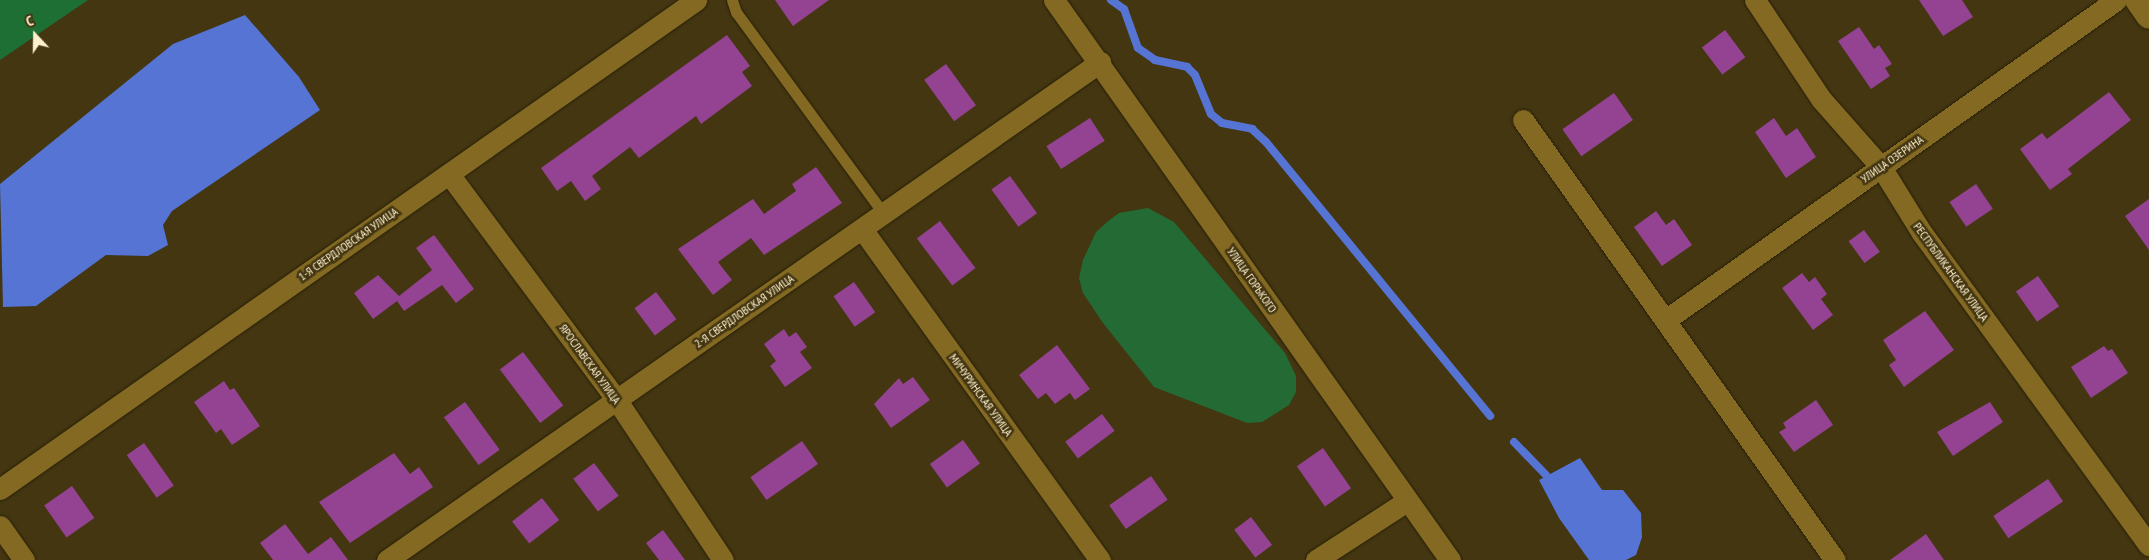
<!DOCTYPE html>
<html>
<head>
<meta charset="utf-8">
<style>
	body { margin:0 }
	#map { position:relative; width:2149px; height:560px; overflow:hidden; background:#433611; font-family:"PT Sans Narrow",sans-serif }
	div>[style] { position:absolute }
	.green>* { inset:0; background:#246a35 }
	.forest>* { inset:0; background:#1e6f34 }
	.water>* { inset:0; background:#5674d4 }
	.stream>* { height:8px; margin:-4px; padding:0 4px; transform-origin:4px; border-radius:4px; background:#5674d4 }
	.building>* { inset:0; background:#944292; transform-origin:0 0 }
	.roads { filter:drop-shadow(0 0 1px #261e08) drop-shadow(0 0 1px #261e08) }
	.service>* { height:11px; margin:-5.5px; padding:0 5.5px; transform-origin:5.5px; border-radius:5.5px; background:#836922 }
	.minor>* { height:21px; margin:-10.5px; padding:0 10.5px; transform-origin:10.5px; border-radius:10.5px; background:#836922 }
	.tertiary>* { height:26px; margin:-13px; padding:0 13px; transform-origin:13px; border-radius:13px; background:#836922 }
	span { translate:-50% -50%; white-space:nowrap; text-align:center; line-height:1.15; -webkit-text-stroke:5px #433611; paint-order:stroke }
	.street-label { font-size:12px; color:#fef0ce }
	.north { position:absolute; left:10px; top:10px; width:50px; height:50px; -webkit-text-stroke:4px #433611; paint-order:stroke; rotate:339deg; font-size:14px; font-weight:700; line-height:20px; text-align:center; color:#fef0ce }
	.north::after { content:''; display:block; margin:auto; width:18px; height:22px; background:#fef0ce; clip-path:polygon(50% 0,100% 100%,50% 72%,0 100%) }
</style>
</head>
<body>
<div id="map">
	<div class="green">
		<i style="clip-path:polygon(1148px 208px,1174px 222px,1285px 353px,1296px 376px,1296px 392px,1289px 405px,1262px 422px,1247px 423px,1154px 387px,1103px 323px,1083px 293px,1079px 278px,1083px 260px,1096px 232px,1107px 222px,1119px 213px)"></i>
	</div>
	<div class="forest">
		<i style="clip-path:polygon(0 0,88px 0,0 60px)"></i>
	</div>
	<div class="water">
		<i style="clip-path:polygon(245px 15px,299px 77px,320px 110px,172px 211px,163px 225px,168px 245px,148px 256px,106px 255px,36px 306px,3px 307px,0 184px,173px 44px)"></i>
		<i style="clip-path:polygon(1580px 458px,1602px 490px,1623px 490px,1641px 513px,1642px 537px,1636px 555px,1626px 560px,1589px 560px,1559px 518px,1539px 480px)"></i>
	</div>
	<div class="stream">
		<i style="left:1111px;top:0;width:16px;rotate:35deg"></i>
		<i style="left:1124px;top:9px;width:41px;rotate:70.3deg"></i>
		<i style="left:1138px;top:48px;width:21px;rotate:35deg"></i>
		<i style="left:1155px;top:60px;width:33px;rotate:12deg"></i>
		<i style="left:1187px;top:67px;width:11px;rotate:45deg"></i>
		<i style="left:1195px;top:75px;width:42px;rotate:67.7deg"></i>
		<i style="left:1211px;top:114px;width:14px;rotate:39deg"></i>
		<i style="left:1222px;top:123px;width:31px;rotate:11deg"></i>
		<i style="left:1252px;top:129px;width:19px;rotate:43deg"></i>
		<i style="left:1266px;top:142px;width:354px;rotate:50.7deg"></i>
		<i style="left:1514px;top:442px;width:46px;rotate:45.9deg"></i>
	</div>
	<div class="building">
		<i style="clip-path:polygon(775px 0,829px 0,793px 26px)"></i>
		<i style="clip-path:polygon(1919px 0,1962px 0,1973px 17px,1943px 36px)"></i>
		<i style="clip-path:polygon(1859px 27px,1874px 49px,1879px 45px,1892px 64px,1885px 68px,1890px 76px,1871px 89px,1838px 41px)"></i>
		<i style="left:1725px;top:30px;width:34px;height:29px;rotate:53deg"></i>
		<i style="clip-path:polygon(727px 35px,750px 66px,742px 72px,752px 86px,701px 124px,696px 116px,639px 158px,630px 147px,592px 176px,601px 189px,585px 201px,571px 181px,557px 191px,541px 168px)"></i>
		<i style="left:946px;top:64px;width:51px;height:27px;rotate:54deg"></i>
		<i style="clip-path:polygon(2109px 92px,2131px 120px,2068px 169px,2072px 174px,2050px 190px,2020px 149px,2042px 133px,2047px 139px)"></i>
		<i style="left:1614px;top:93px;width:33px;height:63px;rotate:55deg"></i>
		<i style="left:1090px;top:118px;width:27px;height:52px;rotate:57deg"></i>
		<i style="clip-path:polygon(1774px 118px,1786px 136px,1797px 128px,1816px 157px,1786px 178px,1755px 132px)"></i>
		<i style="clip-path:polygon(816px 167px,842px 203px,764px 255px,751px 238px,718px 262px,732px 280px,713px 295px,678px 249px,753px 199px,764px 214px,796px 191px,792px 184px)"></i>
		<i style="left:1010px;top:176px;width:46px;height:23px;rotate:54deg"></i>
		<i style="left:1976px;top:184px;width:30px;height:32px;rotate:56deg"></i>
		<i style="clip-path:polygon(2149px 199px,2149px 250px,2125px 216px)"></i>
		<i style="clip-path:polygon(1656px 211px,1666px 225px,1674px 219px,1692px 245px,1662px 266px,1634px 227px)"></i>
		<i style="left:940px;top:221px;width:59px;height:29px;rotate:53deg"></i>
		<i style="left:1864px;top:230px;width:27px;height:19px;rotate:54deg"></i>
		<i style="clip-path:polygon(434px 235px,474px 289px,456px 303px,442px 285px,404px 311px,397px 301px,373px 319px,354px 293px,378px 275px,399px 296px,432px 270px,416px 248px)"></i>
		<i style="clip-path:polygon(1802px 273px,1809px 282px,1815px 277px,1827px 294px,1821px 299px,1833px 315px,1813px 330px,1782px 288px)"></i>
		<i style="left:2038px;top:276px;width:37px;height:27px;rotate:55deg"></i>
		<i style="left:854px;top:282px;width:37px;height:25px;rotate:55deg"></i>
		<i style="left:656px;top:292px;width:34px;height:27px;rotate:53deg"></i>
		<i style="clip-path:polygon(1925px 311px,1954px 350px,1904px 387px,1889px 365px,1896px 360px,1883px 340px)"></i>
		<i style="clip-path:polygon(784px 329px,789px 337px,796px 332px,807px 347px,800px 352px,812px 368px,785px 387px,770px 366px,776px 361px,764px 344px)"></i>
		<i style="clip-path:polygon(1057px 345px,1090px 389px,1075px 400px,1070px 393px,1055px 404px,1046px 393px,1038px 399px,1019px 375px)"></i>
		<i style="clip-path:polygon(2104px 346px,2108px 351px,2112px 349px,2128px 373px,2091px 398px,2071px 367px)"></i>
		<i style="left:523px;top:352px;width:67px;height:29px;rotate:53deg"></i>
		<i style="clip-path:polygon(913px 377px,930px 400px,891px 428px,874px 404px,899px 378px,903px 384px)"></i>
		<i style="clip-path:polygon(224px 381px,230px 390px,234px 388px,260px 426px,232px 445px,221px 429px,216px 433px,194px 402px)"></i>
		<i style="clip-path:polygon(1816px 400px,1833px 425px,1794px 452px,1779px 432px,1786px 428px,1783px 423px)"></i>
		<i style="left:465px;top:402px;width:59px;height:26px;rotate:54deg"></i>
		<i style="clip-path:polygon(1990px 402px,2003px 422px,1953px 456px,1937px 432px)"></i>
		<i style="left:1102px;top:414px;width:21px;height:46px;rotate:53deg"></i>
		<i style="left:963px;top:440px;width:29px;height:41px;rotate:54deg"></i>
		<i style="left:802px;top:441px;width:28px;height:63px;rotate:55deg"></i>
		<i style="left:144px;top:443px;width:52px;height:21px;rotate:55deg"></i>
		<i style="left:1323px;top:448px;width:49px;height:32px;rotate:55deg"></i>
		<i style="clip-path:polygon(394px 453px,410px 474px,419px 467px,433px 487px,350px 543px,319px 502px)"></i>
		<i style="left:594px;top:463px;width:41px;height:26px;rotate:53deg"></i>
		<i style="left:1151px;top:476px;width:29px;height:51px;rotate:55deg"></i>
		<i style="left:2048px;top:479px;width:27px;height:66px;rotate:56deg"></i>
		<i style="left:72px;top:486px;width:39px;height:34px;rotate:55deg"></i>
		<i style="left:542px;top:498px;width:28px;height:38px;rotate:52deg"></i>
		<i style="left:1251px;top:517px;width:35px;height:21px;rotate:53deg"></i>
		<i style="clip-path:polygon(285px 524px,308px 554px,331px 537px,348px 560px,273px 560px,260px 543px)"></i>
		<i style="clip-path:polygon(663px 530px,685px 560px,659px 560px,646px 543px)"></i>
		<i style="clip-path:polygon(1926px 534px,1944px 560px,1890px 560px)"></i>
	</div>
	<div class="roads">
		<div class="service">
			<i style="left:732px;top:0;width:13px;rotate:72deg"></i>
			<i style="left:736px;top:12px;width:250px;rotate:53.8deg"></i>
		</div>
		<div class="minor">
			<i style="left:1054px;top:0;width:686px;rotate:54.73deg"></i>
			<i style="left:1755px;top:0;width:119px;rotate:56.3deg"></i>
			<i style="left:1821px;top:99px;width:91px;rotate:48.6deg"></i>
			<i style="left:1881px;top:167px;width:78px;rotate:58.2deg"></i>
			<i style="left:1922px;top:233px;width:386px;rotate:54deg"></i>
			<i style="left:1523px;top:120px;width:539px;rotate:54.66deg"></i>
			<i style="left:449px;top:174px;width:280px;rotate:53.4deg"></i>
			<i style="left:616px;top:399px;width:193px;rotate:56.4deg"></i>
			<i style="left:862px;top:229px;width:408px;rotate:54.3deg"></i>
			<i style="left:1667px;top:319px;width:551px;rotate:-35.39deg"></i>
			<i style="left:0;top:489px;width:851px;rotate:-35.09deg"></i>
			<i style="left:0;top:526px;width:42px;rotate:54.8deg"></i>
			<i style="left:387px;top:560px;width:870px;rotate:-34.93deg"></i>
			<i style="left:1316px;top:560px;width:108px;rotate:-33deg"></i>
		</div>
		<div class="tertiary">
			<i style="left:2138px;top:0;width:19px;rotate:55deg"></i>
		</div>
	</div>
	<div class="street-label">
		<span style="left:1892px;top:159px;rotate:-35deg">УЛИЦА ОЗЕРИНА</span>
		<span style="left:348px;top:244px;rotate:-35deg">1-Я СВЕРДЛОВСКАЯ УЛИЦА</span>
		<span style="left:1951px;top:272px;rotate:54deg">РЕСПУБЛИКАНСКАЯ УЛИЦА</span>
		<span style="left:1252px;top:280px;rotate:55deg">УЛИЦА ГОРЬКОГО</span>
		<span style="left:744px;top:311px;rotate:-35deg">2-Я СВЕРДЛОВСКАЯ УЛИЦА</span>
		<span style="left:590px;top:364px;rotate:54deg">ЯРОСЛАВСКАЯ УЛИЦА</span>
		<span style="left:981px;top:395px;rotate:54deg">МИЧУРИНСКАЯ УЛИЦА</span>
	</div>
	<div class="north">С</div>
</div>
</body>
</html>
